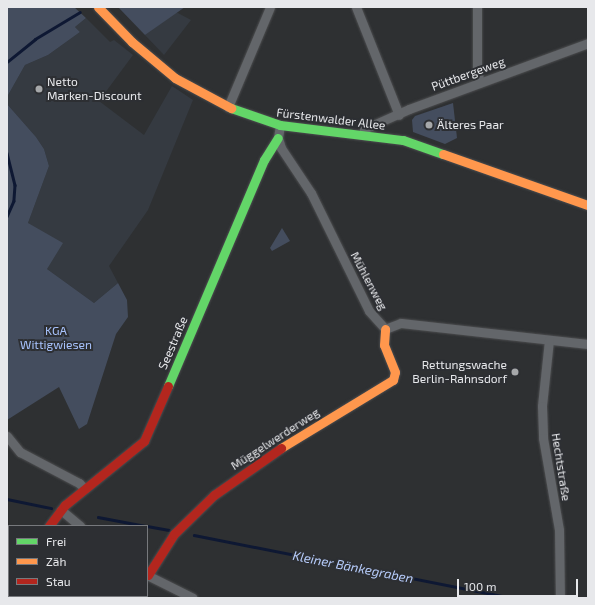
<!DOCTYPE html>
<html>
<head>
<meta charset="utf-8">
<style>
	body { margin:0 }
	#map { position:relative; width:595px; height:605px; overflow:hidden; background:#2e3032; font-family:"Exo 2",sans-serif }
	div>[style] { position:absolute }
	.built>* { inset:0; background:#353a41 }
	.green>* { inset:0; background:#444d5e }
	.stream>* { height:2.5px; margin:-1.25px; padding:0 1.25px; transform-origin:1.25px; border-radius:1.25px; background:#0e1833 }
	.roads { filter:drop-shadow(0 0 1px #4c4d4f) drop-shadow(0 0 1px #4c4d4f) }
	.street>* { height:9px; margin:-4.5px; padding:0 4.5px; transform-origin:4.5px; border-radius:4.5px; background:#63666a }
	.fast>* { height:9px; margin:-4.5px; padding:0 4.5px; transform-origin:4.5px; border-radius:4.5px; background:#63d668 }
	.slow>* { height:9px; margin:-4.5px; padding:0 4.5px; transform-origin:4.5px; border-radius:4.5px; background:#ff974d }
	.jam>* { height:9px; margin:-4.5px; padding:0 4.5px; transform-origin:4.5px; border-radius:4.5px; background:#b3261e }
	.dots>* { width:11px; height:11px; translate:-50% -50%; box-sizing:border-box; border:2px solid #2d2f33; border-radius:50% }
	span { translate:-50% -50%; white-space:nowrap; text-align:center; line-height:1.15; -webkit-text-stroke:4px #2d2f33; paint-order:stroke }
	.street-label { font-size:12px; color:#e7e8eb }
	.poi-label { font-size:12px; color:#e7e8eb }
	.left { translate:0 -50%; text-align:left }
	.right { translate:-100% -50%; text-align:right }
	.park-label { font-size:12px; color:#a7c2fc }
	.water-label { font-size:13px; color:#b7cdfc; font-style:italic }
	.frame { position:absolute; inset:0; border:8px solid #e7e8eb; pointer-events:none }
	.legend { position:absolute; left:8px; top:525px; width:140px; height:72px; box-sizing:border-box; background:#2d2f33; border:1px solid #77797d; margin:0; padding:5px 7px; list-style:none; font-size:12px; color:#e7e8eb }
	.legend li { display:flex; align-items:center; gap:8px; height:20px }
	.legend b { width:20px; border:1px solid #77797d }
	.scale { position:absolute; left:457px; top:579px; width:121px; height:18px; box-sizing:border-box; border:2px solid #e7e8eb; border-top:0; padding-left:5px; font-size:12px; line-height:14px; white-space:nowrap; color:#e7e8eb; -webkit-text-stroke:3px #2d2f33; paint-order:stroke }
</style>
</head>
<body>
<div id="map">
	<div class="built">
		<i style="clip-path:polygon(176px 12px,191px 20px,164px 55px,145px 35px)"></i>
		<i style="clip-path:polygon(86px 18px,110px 42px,114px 40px,133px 55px,99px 101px,144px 135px,172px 86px,193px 100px,148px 210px,109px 266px,118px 283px,94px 303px,47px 269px,28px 223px,49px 166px,44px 149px,36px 137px,7px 104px,7px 97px,25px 65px,48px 55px,80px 32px,75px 27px)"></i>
	</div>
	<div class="green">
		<i style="clip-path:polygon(7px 7px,74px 7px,86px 18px,75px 27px,80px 32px,48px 55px,25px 65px,7px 97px)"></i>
		<i style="clip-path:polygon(118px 7px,185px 7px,145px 35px)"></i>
		<i style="clip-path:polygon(453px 103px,457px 138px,445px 144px,413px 132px,412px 120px,415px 116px)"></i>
		<i style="clip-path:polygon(7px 104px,36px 137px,44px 149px,49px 166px,28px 223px,63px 243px,47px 269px,94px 303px,118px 283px,127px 300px,128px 317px,116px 334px,87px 424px,79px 429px,59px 387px,7px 420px)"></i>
		<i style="clip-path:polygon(282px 228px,290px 241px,272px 251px,270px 248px)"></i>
	</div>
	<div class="stream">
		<i style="left:7px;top:62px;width:36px;rotate:-39deg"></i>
		<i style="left:35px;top:39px;width:52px;rotate:-31deg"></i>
		<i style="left:7px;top:153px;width:33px;rotate:76deg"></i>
		<i style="left:15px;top:185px;width:16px;rotate:94deg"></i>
		<i style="left:14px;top:201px;width:17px;rotate:114deg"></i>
		<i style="left:7px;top:499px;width:45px;rotate:11.6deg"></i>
		<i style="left:98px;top:517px;width:48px;rotate:10.8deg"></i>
		<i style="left:147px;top:526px;width:22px;rotate:10deg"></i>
		<i style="left:194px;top:535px;width:324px;rotate:11.2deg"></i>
	</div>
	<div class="roads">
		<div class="street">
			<i style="left:356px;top:7px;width:116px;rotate:68.3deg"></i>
			<i style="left:477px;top:7px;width:63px;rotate:90deg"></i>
			<i style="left:477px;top:70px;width:13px;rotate:77deg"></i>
			<i style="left:228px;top:107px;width:108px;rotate:-67.2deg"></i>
			<i style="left:280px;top:125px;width:13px;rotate:99deg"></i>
			<i style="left:278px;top:138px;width:10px;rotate:73deg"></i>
			<i style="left:281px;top:148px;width:54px;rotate:56.3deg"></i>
			<i style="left:311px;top:193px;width:131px;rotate:63.8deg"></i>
			<i style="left:369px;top:311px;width:24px;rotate:48deg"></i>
			<i style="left:385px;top:329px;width:17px;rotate:-21deg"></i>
			<i style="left:401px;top:323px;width:188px;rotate:6.4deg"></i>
			<i style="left:364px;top:135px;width:6px;rotate:-90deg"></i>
			<i style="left:364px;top:129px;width:49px;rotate:-24deg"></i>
			<i style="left:409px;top:109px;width:191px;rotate:-20.2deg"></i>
			<i style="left:549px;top:340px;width:66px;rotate:96.1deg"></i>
			<i style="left:542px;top:406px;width:32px;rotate:88deg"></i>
			<i style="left:543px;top:438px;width:93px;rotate:80.1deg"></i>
			<i style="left:559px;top:530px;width:68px;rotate:89.2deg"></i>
			<i style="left:7px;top:436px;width:21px;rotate:51deg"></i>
			<i style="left:20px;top:452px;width:67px;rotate:27.7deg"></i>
			<i style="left:79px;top:483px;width:8px;rotate:45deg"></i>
			<i style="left:61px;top:510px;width:25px;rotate:40deg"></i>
			<i style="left:147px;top:575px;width:51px;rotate:26.6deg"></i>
			<i style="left:7px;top:598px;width:4px;rotate:-63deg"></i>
			<i style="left:122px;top:598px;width:2px;rotate:-63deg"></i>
		</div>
		<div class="fast">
			<i style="left:231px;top:108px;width:52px;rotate:19.1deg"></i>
			<i style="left:280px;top:125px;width:124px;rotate:7deg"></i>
			<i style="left:403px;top:140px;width:42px;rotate:19.3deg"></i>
			<i style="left:168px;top:386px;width:246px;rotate:-67deg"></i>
			<i style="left:264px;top:160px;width:26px;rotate:-58deg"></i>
		</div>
		<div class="slow">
			<i style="left:98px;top:7px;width:49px;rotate:45.8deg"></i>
			<i style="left:132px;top:42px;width:56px;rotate:39.9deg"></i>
			<i style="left:175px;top:78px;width:64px;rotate:28.2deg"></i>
			<i style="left:443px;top:154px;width:154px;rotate:19.4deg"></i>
			<i style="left:281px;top:448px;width:131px;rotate:-31.3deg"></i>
			<i style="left:393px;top:380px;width:8px;rotate:-76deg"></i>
			<i style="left:395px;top:372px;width:29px;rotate:-112deg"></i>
			<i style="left:384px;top:345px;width:16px;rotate:-86deg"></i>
		</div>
		<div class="jam">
			<i style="left:49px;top:526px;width:26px;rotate:-53deg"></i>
			<i style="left:65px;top:505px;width:102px;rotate:-39deg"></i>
			<i style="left:144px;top:441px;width:60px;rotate:-66.4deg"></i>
			<i style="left:148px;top:575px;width:49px;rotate:-57.6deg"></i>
			<i style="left:174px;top:534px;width:56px;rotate:-44.3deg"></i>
			<i style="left:214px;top:495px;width:82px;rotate:-35deg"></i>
		</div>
	</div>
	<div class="dots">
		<i style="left:39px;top:89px;background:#a6a8aa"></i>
		<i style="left:429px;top:125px;background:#a6a8aa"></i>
		<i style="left:515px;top:372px;background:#a6a8aa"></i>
	</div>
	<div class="street-label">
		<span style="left:468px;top:74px;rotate:-20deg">Püttbergeweg</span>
		<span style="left:331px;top:119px;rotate:7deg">Fürstenwalder Allee</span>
		<span style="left:369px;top:281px;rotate:62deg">Mühlenweg</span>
		<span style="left:173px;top:343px;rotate:-67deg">Seestraße</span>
		<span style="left:275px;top:439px;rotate:-33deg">Müggelwerderweg</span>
		<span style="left:561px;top:467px;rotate:81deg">Hechtstraße</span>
	</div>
	<div class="poi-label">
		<span class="left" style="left:47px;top:89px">Netto<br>Marken-Discount</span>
		<span class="left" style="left:437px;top:125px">Älteres Paar</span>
		<span class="right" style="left:507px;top:372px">Rettungswache<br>Berlin-Rahnsdorf</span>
	</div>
	<div class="park-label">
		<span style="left:56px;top:338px">KGA<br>Wittigwiesen</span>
	</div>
	<div class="water-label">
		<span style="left:353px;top:567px;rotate:11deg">Kleiner Bänkegraben</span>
	</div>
	<div class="frame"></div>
	<ul class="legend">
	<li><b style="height:5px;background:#63d668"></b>Frei</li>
	<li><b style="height:5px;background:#ff974d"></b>Zäh</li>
	<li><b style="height:5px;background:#b3261e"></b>Stau</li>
	</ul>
	<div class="scale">100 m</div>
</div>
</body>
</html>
